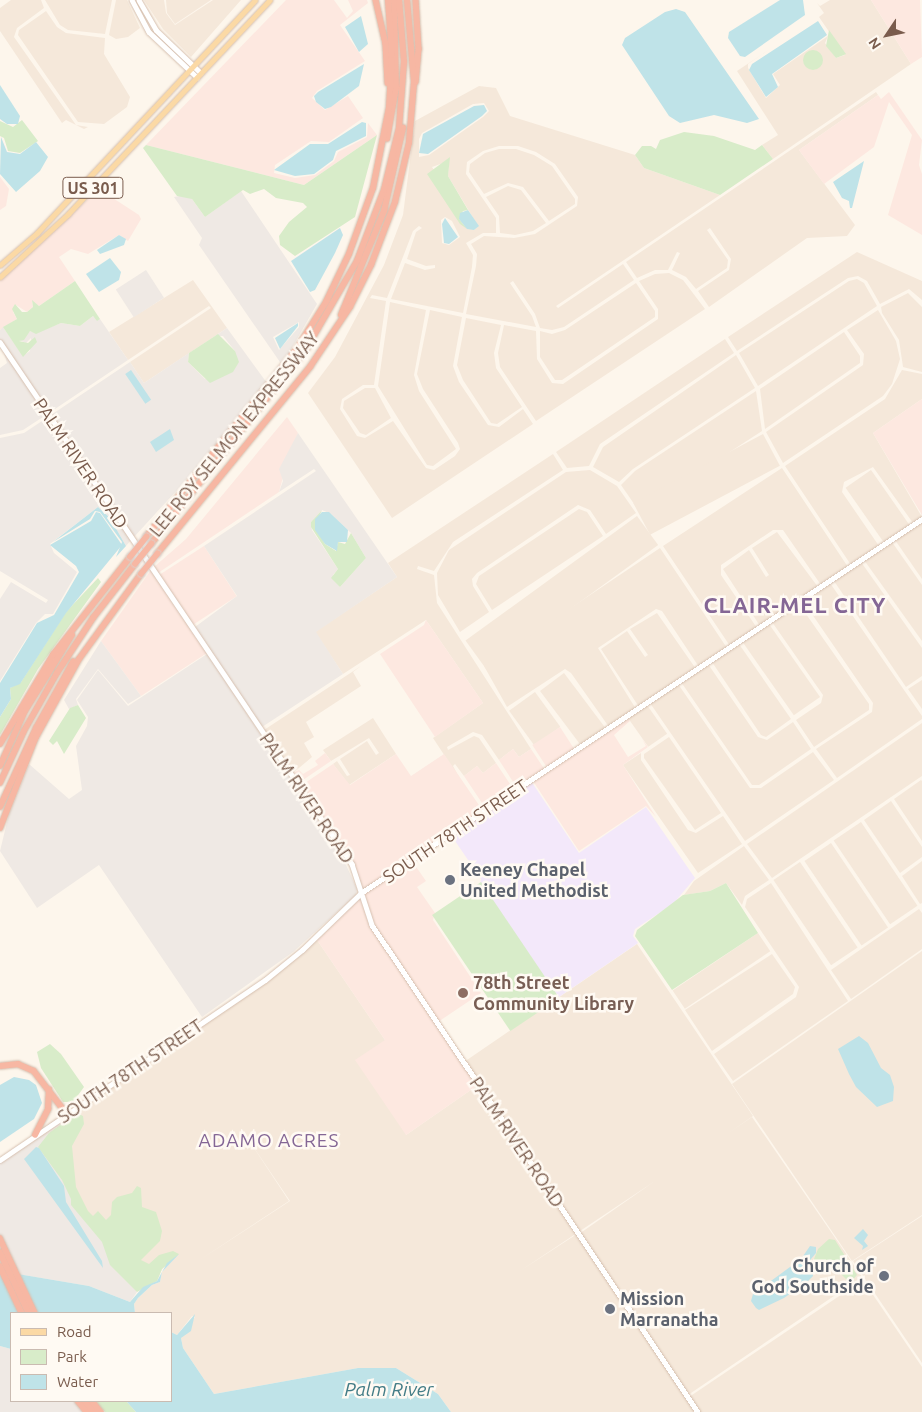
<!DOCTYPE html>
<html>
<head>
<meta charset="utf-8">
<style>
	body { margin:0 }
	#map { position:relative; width:922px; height:1412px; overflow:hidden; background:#fdf6ec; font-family:Ubuntu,sans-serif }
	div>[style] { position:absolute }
	.residential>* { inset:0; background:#f5e8da; transform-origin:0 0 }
	.commercial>* { inset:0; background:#fde8e0; transform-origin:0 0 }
	.industrial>* { inset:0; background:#efe9e4; transform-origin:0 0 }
	.education>* { inset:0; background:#f3e8fa }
	.green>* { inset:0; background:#d8ecc9; transform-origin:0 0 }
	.round { border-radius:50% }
	.water>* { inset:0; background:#bfe3e8; transform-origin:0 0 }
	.roads { filter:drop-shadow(0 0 1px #d6c0b0) drop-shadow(0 0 1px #d6c0b0) }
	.secondary>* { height:4.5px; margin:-2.25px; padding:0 2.25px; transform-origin:2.25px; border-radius:2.25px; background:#fff }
	.primary>* { height:5px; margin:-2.5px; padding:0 2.5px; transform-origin:2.5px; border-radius:2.5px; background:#fbd9a5 }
	.highway>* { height:5.5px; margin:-2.75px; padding:0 2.75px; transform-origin:2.75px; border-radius:2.75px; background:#f7b7a3 }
	.bridges { filter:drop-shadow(0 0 1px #dad1cd) drop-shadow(0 0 1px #dad1cd) }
	.highway-bridge>* { height:5.5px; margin:-2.75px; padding:0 2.75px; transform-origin:2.75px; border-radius:2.75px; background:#f7b7a3 }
	.dots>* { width:14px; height:14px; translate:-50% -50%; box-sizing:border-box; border:2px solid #fffaf3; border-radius:50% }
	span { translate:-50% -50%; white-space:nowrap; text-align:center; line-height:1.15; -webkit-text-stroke:5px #fffaf3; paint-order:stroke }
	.shield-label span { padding:1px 4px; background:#fffaf3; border:1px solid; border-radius:4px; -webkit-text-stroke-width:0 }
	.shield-label { font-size:16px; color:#7a5c4d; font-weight:700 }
	.street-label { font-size:18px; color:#7a5c4d }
	.worship-label { font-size:18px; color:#5b616d; font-weight:700 }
	.left { translate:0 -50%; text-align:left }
	.right { translate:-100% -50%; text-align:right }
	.education-label { font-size:18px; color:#785e54; font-weight:700 }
	.neighbourhood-label { font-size:19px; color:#846695; letter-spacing:1px }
	.water-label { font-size:19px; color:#437c86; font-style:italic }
	.district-label { font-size:22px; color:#846695; font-weight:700; letter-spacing:1px }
	.legend { position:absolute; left:10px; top:1312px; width:162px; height:90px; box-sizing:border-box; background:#fffaf3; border:1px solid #cabbb1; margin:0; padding:6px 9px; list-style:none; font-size:15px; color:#7a5c4d }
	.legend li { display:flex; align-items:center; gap:10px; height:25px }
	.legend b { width:25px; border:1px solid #cabbb1 }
	.north { position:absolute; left:862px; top:10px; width:50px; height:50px; -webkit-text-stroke:4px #fffaf3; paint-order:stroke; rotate:236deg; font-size:14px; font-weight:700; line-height:20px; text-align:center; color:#7a5c4d }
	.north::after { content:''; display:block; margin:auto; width:18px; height:22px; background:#7a5c4d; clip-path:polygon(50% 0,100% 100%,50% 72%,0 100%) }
</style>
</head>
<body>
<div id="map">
	<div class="residential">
		<i style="clip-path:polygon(11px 0,41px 0,44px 8px,17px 28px,14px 37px,76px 125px,88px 127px,84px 129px,66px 120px,62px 123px,0 31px,0 8px)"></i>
		<i style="clip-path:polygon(45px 0,112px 0,105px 34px,68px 30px,60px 25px)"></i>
		<i style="clip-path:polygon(116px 0,127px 0,140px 28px,128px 37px,116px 39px,109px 35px)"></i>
		<i style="clip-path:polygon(144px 0,164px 0,166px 13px,175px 25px,213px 0,241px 0,191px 57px,163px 29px)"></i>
		<i style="clip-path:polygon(166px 0,211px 0,175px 24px,167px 13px)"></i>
		<i style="clip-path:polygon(830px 0,871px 0,911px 64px,773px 159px,762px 145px,778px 135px,737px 71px,770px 49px,748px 64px,748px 68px,766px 98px,780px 85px,773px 74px,828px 36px,825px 43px,836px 58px,845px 55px,819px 17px,824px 13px,817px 3px,820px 6px)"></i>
		<i style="clip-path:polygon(46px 11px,57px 27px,66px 33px,105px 38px,104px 54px,130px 97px,127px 107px,104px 124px,78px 122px,18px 35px,19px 30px)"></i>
		<i style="clip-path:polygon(evenodd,479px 86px,496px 88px,510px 116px,635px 155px,644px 168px,720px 195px,556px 306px,558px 308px,623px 264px,634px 280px,564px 327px,552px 330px,540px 328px,535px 314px,513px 281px,510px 283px,532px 316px,536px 327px,466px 314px,476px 266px,477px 254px,471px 244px,484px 236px,514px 238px,535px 234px,577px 206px,578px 197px,555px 164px,536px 152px,518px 146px,499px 146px,483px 151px,467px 162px,466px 174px,496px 218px,496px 233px,483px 233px,466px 243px,473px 255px,472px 267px,463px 313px,391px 299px,405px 263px,425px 270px,435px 268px,435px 265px,426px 266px,407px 259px,416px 232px,422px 228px,419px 226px,413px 231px,387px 298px,372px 295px,370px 298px,386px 301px,374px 385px,363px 385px,342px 399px,340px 409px,357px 436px,365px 438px,393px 421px,426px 468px,434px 470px,455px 456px,460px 449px,458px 443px,423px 389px,417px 374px,430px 310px,462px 317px,453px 366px,459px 382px,488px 425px,499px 427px,523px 409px,533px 424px,392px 518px,308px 393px,335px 357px,384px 265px,403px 215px,415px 121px,479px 86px,484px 103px,489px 111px,483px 117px,429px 155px,419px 157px,419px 139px,422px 133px,473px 104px,484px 103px,479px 86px,449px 161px,448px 176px,478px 226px,474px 230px,432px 167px,449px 161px,479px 86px,445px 217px,452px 221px,460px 237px,449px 245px,442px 243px,441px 220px,445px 217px)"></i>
		<i style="clip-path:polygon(876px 92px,878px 95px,799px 150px,855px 225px,847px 236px,807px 238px,709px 307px,698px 291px,729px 270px,731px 259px,710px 228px,707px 230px,728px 260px,727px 268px,696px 289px,686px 277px,672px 270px,680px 253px,677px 252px,668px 270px,655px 270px,637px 278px,626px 262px)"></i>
		<i style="clip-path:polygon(499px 149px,516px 149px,534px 155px,552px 166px,575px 199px,575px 204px,549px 221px,523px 187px,508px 183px,484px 194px,469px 172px,470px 164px,485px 153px)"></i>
		<i style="clip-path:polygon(508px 186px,521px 190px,546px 223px,533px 231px,515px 235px,500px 233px,499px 216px,486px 197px)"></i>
		<i style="clip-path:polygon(857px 252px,922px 281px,922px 300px,909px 289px,880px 304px,867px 281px,858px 276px,848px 278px,737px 351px,728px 337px)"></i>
		<i style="clip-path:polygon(669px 273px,683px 280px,705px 309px,536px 421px,500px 367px,498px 353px,504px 325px,536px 331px,537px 359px,552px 383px,563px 384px,658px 319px,658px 309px,639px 281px,655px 274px)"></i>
		<i style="clip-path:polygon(857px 279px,864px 283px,877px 306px,758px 386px,739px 353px,849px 281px)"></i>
		<i style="clip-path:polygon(193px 280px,227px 328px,144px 383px,130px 362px,211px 308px,209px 306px,128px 360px,109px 332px)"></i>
		<i style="clip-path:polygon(636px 283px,655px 311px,655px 317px,562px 380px,555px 380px,540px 357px,540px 331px,552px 334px,565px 330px)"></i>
		<i style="clip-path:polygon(908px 293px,922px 307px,922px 372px,903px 367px,899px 340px,882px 313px,881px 307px)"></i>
		<i style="clip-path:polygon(390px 302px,426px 310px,414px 375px,419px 391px,456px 449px,433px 466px,427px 465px,378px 386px)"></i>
		<i style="clip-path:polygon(878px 310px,896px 341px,900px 359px,892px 384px,883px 396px,783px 463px,766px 432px,863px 365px,864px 354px,847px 330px)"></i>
		<i style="clip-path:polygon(466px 318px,501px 325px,494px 353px,496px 368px,522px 407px,497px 424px,491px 423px,463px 380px,457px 365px)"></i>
		<i style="clip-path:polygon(844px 332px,860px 356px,860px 363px,765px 429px,760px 389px)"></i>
		<i style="clip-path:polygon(725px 339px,734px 353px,600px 444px,589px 466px,567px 468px,556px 452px)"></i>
		<i style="clip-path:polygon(736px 355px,755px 388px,633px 469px,619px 482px,593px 467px,603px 447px)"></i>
		<i style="clip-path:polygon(902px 370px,922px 374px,922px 399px,873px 433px,922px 517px,913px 523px,873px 467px,844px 482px,842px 492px,879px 546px,851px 565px,785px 466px,885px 399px)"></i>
		<i style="clip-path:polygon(365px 388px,375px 388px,391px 418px,366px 435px,360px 433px,343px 408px,344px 401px)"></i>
		<i style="clip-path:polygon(756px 391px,762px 431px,639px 511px,621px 485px,635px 471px)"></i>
		<i style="left:763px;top:434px;width:36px;height:147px;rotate:62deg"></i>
		<i style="clip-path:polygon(553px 454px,563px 470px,453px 542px,434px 571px,418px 566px,417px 569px,434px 575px,437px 603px,531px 749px,519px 757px,513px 749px,499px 760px,482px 735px,473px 732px,447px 747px,448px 750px,474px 736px,479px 738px,496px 763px,483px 773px,477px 766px,464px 776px,455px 764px,453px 766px,460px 779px,433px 738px,483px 703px,426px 620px,343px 674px,315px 632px,397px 577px,388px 563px)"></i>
		<i style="clip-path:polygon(782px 468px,848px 567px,821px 585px,783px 530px,773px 530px,721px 565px,721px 575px,757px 628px,730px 646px,663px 546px)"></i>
		<i style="clip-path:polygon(590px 470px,617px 486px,636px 513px,606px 534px,590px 510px,578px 505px,477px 573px,472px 579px,473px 586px,489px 612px,460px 632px,438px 595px,437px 573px,449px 550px,566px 472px)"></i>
		<i style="left:871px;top:470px;width:67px;height:31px;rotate:55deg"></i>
		<i style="clip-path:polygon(579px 509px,587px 512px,603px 536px,492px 610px,476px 584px,479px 576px)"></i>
		<i style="left:637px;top:516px;width:36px;height:212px;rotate:54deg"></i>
		<i style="clip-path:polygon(922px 522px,922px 579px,895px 540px)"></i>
		<i style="clip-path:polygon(777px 532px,818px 587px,760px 626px,723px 569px,749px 550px,766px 577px,769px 575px,752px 548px)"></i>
		<i style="clip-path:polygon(892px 542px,922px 585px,922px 641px,864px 560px)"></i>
		<i style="clip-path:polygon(660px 548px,727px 648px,699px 667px,662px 611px,656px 609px,598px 648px,636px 709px,609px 727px,571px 673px,565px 669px,507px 707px,484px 666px)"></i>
		<i style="clip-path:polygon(861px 562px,922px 648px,922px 676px,906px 687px,834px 581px)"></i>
		<i style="clip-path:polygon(830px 583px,922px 716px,922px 719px,837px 778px,816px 749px,872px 712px,873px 703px,803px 601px)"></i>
		<i style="clip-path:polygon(799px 604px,869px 704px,869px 710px,814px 747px,796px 720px,821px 703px,823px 695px,772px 622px)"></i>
		<i style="clip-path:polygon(657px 613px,696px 669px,639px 707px,601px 649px,627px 631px,645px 657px,648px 655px,630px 629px)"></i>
		<i style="left:769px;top:624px;width:89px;height:32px;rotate:55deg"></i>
		<i style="clip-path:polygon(739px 644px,791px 719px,766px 737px,761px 735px,712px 662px)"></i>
		<i style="clip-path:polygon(708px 664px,758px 737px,767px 740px,793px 722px,811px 749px,759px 785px,752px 785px,681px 682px)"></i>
		<i style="clip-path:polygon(361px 666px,353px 672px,361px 686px,306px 722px,314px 737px,304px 743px,312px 757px,293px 773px,264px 730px)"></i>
		<i style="left:564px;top:673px;width:70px;height:30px;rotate:53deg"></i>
		<i style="clip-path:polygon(922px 680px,922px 709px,908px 689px)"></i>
		<i style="clip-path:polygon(678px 684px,750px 788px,761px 788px,813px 752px,834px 780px,745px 841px,650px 703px)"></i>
		<i style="left:535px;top:692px;width:43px;height:32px;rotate:54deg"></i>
		<i style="left:647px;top:705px;width:35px;height:23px;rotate:55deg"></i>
		<i style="clip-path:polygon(373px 718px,396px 754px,349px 785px,333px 764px,337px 761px,347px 776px,350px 775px,340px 759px,367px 741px,376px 755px,379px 753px,369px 738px,331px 761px,323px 750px)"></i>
		<i style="clip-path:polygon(922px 723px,922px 776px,772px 878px,747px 844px)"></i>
		<i style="clip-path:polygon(669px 737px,721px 813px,695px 830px,644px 758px,644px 754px)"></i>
		<i style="clip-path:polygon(641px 753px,641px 760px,688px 830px,696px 833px,723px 816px,742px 844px,698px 873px,623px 765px)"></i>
		<i style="clip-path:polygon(921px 780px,922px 781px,922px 841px,894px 799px)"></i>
		<i style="clip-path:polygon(891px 801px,922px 847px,922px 857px,900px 873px,864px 820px)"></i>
		<i style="left:861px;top:822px;width:101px;height:33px;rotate:56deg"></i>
		<i style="left:831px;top:843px;width:102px;height:32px;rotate:56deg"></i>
		<i style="clip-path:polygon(744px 846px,769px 880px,745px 896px,742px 905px,726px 883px,710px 891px,684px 895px,694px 881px)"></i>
		<i style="clip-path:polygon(922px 861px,922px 903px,920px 904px,902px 876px)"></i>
		<i style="left:800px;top:862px;width:103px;height:32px;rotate:56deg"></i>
		<i style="clip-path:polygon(771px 883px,848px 1001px,733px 1081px,714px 1054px,796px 997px,799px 987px,745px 907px,747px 899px)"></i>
		<i style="clip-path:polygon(919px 909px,922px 913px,922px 949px,851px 999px,831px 970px)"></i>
		<i style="left:758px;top:933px;width:22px;height:103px;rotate:56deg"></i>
		<i style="clip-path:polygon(evenodd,315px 937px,385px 1040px,406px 1135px,478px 1085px,513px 1138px,464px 1062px,637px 944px,753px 1116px,727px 1134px,752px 1117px,862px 1277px,688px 1395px,579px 1234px,655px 1181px,520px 1271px,577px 1234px,697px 1412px,451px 1412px,438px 1394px,396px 1368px,358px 1368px,214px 1394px,183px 1348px,181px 1338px,195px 1317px,192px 1316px,177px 1335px,171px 1332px,171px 1313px,135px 1313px,134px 1304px,138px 1298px,152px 1285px,160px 1282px,162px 1272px,177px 1255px,162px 1269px,157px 1281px,87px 1214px,67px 1174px,58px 1118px,261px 981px,315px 937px,244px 1133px,290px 1201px,198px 1261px,289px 1201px,244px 1133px)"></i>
		<i style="clip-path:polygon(922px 951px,922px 1215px,852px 1261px,732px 1084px)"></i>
		<i style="clip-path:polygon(772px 954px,795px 987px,793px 994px,712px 1051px,685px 1010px)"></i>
		<i style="clip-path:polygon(922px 1216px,922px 1363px,853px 1261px)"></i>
		<i style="clip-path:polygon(863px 1280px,922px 1367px,922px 1412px,699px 1412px,689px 1397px)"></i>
	</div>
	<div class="commercial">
		<i style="clip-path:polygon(286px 0,334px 0,347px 18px,353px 11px,348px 0,367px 0,368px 3px,340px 25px,365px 61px,317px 91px,312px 98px,325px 110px,348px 96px,363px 118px,329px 142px,311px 141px,275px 165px,274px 173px,295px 178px,315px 175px,334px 161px,338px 152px,367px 137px,368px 123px,377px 135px,304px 185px,146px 145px)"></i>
		<i style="clip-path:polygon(871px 0,920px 0,922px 57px,911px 64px)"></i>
		<i style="clip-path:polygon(889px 92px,922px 140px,919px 165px,922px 174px,922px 235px,888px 215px,912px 135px,889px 102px,874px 147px,824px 184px,799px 150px,878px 95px,881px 99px)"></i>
		<i style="clip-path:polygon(0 177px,9px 189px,6px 206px,0 210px)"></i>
		<i style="clip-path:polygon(99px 189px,139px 215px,141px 219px,128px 241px,119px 235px,88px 254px,71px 249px,59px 257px,75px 281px,39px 306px,32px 301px,33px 307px,27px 312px,16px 305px,13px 312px,17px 319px,0 330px,0 280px)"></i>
		<i style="clip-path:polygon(922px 399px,922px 515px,873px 433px)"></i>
		<i style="clip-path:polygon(287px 417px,298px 433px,290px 451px,279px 492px,158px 573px,154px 567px,186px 539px)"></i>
		<i style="left:204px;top:546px;width:60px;height:53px;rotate:57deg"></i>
		<i style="clip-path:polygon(151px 570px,207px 653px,141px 696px,101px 641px)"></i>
		<i style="clip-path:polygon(426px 620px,483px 703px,435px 737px,380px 654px,424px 625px)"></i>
		<i style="clip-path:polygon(628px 718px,630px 721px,614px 735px,628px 757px,646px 746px,642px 739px,648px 747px,623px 765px,656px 817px,646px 806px,579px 851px,533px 781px)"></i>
		<i style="left:560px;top:727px;width:27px;height:33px;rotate:57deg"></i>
		<i style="clip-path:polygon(513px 749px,519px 757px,531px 749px,545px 770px,517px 788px,499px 760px)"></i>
		<i style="clip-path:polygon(325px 753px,331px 761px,300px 782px,293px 773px,299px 770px,303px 774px,318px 765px,315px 761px)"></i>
		<i style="clip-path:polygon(396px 754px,411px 776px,444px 754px,483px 811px,363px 891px,354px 863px,302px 785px,333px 764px,350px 785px)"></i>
		<i style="clip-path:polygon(496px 763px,514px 790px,486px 809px,464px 776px,477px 766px,483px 773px)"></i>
		<i style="clip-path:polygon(412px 861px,426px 881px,417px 887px,435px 913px,433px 920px,481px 993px,438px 1022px,372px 925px,362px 894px)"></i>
		<i style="clip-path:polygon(361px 896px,371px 927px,478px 1085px,406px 1135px,355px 1060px,385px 1040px,315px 937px)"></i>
	</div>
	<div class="industrial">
		<i style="clip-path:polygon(evenodd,241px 191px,317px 304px,282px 365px,199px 245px,202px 238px,174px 197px,185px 195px,192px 199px,205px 217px,241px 191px,299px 322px,299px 327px,279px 350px,273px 337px,299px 322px)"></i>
		<i style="left:146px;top:270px;width:33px;height:36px;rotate:57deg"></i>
		<i style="clip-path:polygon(93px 316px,97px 320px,100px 319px,128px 360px,49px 413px,0 339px,0 330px,3px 327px,23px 356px,30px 351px,31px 338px,26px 343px,19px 340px,30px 331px,36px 333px,61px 323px,80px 326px)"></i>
		<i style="clip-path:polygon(227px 328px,267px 383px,178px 489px,134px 537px,51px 415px,130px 362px,144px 383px,189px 353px,188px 362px,205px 379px,235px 351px,223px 336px,215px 336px)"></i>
		<i style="clip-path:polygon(3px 350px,46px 415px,23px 430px,0 435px,0 368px,7px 363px)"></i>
		<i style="clip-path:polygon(48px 417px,131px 540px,126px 546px,110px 518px,98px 507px,50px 544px,54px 553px,77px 572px,53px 614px,45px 614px,36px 623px,0 681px,0 599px,11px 582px,46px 603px,48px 600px,0 571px,0 438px,24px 433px)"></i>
		<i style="clip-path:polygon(evenodd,298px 433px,397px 577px,316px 632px,343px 674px,262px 727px,195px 627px,237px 596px,204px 546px,316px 471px,314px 469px,279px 492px,283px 481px,279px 469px,298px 433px,322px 510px,331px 514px,351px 533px,366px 558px,340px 587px,333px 575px,338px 569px,312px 530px,311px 522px,322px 510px)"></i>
		<i style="clip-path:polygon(101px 641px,141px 696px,128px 704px,98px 669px,76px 699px,78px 705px,69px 709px,64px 700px)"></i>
		<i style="clip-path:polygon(207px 654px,341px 854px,357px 889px,356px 895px,293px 952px,202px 1017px,99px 865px,37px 908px,0 851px,9px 814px,29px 764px,69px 799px,82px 790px,76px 746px,87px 726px,88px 717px,77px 700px,98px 670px,128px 706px)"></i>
		<i style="clip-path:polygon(58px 1118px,67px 1131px,61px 1162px,80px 1206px,123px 1256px,137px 1292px,130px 1302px,89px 1286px,17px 1274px,0 1234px,0 1159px)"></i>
		<i style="clip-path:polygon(0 1346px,11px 1349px,11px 1401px,78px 1401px,87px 1412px,0 1412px)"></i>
	</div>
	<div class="education">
		<i style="clip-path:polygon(531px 781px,579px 853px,646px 807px,695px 878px,673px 904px,635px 929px,633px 936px,638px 943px,559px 997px,480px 884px,481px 879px,451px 835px)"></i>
	</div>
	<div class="green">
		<i style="clip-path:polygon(829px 30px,846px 54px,844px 55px,836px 58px,826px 46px)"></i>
		<i class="round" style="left:803px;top:50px;width:20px;height:20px"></i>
		<i style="clip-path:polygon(22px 120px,38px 141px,20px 153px,8px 151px,4px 138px,0 136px,0 121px,13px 127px)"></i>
		<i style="clip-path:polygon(684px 132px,714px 136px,755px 150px,762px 145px,773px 159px,720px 195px,644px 168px,635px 155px,642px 146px,651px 146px,656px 149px,660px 140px)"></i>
		<i style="clip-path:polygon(377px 135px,355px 217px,295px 256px,280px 245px,279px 236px,289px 222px,307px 207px,303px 203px,276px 198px,264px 189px,250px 194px,243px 190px,205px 217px,192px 199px,177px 196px,143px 148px,146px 145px,304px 185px)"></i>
		<i style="clip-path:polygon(450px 157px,448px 176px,468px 210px,463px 211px,459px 219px,467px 229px,460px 224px,427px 174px)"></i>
		<i style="clip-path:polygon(75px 281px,100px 319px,97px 321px,93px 316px,80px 326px,61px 323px,36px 334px,30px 331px,24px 340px,19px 341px,28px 343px,35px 337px,37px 342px,23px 357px,3px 327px,17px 319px,12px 309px,15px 304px,22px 312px,27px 312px,33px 307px,32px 300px,39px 306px)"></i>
		<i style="clip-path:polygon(218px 334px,235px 351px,239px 362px,233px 372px,210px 383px,188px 362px,189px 353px)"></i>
		<i style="clip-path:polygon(322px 510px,315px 525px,325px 544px,336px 551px,338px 542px,345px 544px,351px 533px,366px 558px,340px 587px,331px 578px,338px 569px,311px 527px,311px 522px)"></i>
		<i style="clip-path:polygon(98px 578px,101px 582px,38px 669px,0 735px,0 717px,11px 699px,10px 688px,21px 682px,66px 612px)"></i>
		<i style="clip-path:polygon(78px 705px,86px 718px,64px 754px,57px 741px,53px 745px,49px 741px,70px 708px)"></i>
		<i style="left:481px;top:882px;width:140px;height:59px;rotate:56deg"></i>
		<i style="clip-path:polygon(726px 883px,758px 933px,672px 990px,635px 936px,637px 930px,683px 895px,710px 891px)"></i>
		<i style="clip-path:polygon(50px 1044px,61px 1054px,84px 1087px,73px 1102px,63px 1102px,41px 1068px,37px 1052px)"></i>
		<i style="clip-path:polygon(77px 1113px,83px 1116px,84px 1124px,72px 1146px,76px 1187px,88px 1211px,93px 1216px,98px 1211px,106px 1220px,111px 1215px,112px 1202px,117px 1197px,132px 1193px,137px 1186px,141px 1188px,142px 1207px,156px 1212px,162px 1231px,160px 1241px,141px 1260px,149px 1264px,159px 1255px,173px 1251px,179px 1254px,162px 1269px,157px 1281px,137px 1292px,110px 1265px,102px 1242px,71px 1205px,71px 1199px,62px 1180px,38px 1147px,49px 1133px)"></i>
		<i style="clip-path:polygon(829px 1239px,835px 1240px,857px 1275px,850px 1283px,839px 1272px,830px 1268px,816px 1273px,814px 1270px,814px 1259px,818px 1249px)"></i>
		<i style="clip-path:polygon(95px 1401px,126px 1401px,136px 1412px,105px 1412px)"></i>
	</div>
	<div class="water">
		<i style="clip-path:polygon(780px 0,803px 0,805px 15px,745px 57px,740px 56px,728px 38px,729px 32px)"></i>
		<i style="clip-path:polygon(676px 9px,685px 12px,759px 119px,747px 123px,714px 115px,680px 123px,669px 116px,622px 45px,625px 38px,665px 12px)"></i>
		<i style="clip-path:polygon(361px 16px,368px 44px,359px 52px,345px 27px)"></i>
		<i style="clip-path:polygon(818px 21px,827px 35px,772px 74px,778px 87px,766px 97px,749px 70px,752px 64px)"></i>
		<i style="clip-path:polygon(364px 64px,359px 86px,331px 107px,325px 109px,316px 102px,314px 96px,318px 92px)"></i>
		<i style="clip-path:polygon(0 85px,20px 116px,18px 124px,7px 124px,0 119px)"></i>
		<i style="clip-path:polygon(484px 105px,487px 111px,482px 116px,428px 154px,419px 153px,423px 134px,474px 106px)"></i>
		<i style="clip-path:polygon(362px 122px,366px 123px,366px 136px,336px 151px,333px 160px,314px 174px,295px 176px,274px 170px,310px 144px,328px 144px)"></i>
		<i style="clip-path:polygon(1px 137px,7px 152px,20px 154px,36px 142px,48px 157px,40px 171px,16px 192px,0 174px)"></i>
		<i style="clip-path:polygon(864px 161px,852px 208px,850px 208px,849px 201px,842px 198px,833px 182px)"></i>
		<i style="clip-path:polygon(468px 210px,479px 226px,474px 230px,467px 229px,459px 219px,460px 213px)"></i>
		<i style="clip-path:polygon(445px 218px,458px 237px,449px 244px,444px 243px,442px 224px)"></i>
		<i style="clip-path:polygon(340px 228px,343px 235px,335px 253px,315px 290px,310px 292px,291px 261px)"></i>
		<i style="clip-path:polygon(119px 235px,126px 239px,124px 245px,100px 254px,97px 250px)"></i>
		<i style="clip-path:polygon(110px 258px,121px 272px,119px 280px,99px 292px,86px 274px)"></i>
		<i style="clip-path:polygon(298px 323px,298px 326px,280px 349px,275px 338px)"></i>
		<i style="left:131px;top:370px;width:36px;height:7px;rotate:56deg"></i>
		<i style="clip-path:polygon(170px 429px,174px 440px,156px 452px,150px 442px)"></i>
		<i style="clip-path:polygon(98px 507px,110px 518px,126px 546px,116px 557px,122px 542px,100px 512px,95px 511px,90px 519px,53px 542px)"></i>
		<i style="clip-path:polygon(96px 512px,100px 513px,122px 545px,66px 613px,20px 684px,10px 688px,11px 699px,0 717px,0 683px,37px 623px,54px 615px,79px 572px,76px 566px,50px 545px,91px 521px)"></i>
		<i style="clip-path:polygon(322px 512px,329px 512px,348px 530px,347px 542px,338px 542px,337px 551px,325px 544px,315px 530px,315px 519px)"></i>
		<i style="clip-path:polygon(859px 1036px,868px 1043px,881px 1068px,890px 1075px,894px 1087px,893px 1101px,877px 1107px,856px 1087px,849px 1074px,838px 1049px)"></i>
		<i style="clip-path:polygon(14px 1077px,29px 1080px,36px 1085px,42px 1103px,34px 1119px,0 1142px,0 1085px)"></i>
		<i style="clip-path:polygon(36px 1147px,39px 1148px,64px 1186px,66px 1202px,102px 1261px,103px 1268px,24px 1159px)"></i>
		<i style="clip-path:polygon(863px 1229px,868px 1235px,864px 1241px,868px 1246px,862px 1250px,863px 1246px,854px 1238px)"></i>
		<i style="clip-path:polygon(810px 1246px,816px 1247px,816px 1253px,811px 1259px,813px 1276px,807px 1282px,784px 1298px,759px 1310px,756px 1308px,751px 1301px,753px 1294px,801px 1259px)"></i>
		<i style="clip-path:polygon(179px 1254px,162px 1272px,160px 1282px,152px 1285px,138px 1298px,134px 1304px,135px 1313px,11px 1313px,11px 1349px,0 1346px,0 1271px,89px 1286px,130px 1302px,143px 1287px,157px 1281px,167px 1263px)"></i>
		<i style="clip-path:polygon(195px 1314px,191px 1331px,181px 1338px,183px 1348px,214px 1394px,358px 1368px,396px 1368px,438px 1394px,451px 1412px,136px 1412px,126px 1401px,171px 1401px,171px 1332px,177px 1335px)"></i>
	</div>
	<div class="roads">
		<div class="secondary">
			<i style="left:132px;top:0;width:36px;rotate:62deg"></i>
			<i style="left:149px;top:32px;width:66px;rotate:43.2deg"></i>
			<i style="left:139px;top:0;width:34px;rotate:60deg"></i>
			<i style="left:156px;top:30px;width:62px;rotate:43.7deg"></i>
			<i style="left:0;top:342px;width:630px;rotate:56.01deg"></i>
			<i style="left:352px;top:864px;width:64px;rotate:71.8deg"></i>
			<i style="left:372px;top:925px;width:586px;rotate:56.2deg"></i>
			<i style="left:0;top:1160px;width:320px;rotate:-34.2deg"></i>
			<i style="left:265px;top:980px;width:48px;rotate:-39deg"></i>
			<i style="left:302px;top:950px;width:82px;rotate:-44deg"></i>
			<i style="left:361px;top:893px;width:674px;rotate:-33.69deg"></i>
		</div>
		<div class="primary">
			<i style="left:0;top:265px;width:49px;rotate:-40.9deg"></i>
			<i style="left:37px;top:233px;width:319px;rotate:-46.9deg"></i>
			<i style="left:0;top:277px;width:93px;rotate:-42.8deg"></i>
			<i style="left:68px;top:214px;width:294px;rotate:-46.7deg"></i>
		</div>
		<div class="highway">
			<i style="left:376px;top:0;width:45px;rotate:77.2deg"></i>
			<i style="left:386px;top:44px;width:39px;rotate:87deg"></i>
			<i style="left:416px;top:0;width:49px;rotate:86.5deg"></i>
			<i style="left:419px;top:49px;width:33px;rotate:95deg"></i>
			<i style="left:387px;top:139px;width:52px;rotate:-80deg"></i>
			<i style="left:396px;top:88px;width:88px;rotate:-91.3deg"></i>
			<i style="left:341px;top:315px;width:113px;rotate:-67.5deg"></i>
			<i style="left:384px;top:211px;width:85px;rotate:-77.1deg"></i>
			<i style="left:146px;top:537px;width:243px;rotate:-51.3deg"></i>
			<i style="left:298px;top:347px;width:53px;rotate:-58.1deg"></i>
			<i style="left:326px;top:302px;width:53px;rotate:-64.4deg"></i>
			<i style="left:349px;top:254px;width:70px;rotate:-70deg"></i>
			<i style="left:373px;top:188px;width:82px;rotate:-78.7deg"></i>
			<i style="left:389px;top:108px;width:53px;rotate:-86.8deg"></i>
			<i style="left:392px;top:55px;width:55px;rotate:-94.2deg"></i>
			<i style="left:151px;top:544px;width:249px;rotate:-51.5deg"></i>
			<i style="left:306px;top:349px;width:102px;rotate:-59.9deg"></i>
			<i style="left:357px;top:261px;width:76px;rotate:-69.2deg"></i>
			<i style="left:384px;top:190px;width:64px;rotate:-76.4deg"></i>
			<i style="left:399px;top:128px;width:66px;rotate:-85.7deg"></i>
			<i style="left:404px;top:62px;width:62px;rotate:-94.6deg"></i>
			<i style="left:157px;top:554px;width:242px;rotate:-50.7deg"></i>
			<i style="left:310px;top:367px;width:72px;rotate:-56.3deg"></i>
			<i style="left:350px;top:307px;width:47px;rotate:-63.4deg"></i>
			<i style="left:371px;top:265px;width:67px;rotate:-69.1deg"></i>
			<i style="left:395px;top:202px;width:61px;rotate:-76.7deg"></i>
			<i style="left:409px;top:143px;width:61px;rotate:-85.3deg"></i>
			<i style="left:414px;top:82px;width:82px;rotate:-94.9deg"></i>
			<i style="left:0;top:744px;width:104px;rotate:-59.2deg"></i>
			<i style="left:53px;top:655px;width:125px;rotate:-51.8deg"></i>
			<i style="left:0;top:766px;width:60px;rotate:-65.6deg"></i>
			<i style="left:25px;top:711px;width:89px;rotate:-58.3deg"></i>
			<i style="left:0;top:783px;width:57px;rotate:-65.2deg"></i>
			<i style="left:24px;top:731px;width:67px;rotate:-60.4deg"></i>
			<i style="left:57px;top:673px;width:66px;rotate:-56.8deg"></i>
			<i style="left:93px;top:618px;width:68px;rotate:-52.1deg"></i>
			<i style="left:0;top:807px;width:87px;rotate:-65.5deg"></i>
			<i style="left:36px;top:728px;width:76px;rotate:-60.7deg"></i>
			<i style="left:0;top:828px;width:96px;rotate:-68.5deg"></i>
			<i style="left:35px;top:739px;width:91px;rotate:-61.2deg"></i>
			<i style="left:79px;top:659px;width:105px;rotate:-53.9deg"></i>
			<i style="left:0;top:1066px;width:18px;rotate:-6deg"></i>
			<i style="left:18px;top:1064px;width:17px;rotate:24deg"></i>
			<i style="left:34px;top:1071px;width:54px;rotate:52.5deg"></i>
			<i style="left:35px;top:1135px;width:29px;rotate:-63deg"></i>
			<i style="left:48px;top:1109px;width:19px;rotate:-87deg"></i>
			<i style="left:0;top:1238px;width:83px;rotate:65deg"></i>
			<i style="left:0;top:1252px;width:68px;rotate:64.6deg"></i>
			<i style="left:0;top:1266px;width:52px;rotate:64.9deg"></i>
			<i style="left:78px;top:1401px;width:14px;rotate:51deg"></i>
			<i style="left:85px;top:1401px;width:14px;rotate:51deg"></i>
			<i style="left:92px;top:1401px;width:14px;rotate:51deg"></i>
		</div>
	</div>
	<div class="bridges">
		<div class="highway-bridge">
			<i style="left:130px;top:557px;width:26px;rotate:-51deg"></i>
			<i style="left:135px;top:564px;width:26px;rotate:-51deg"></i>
			<i style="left:141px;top:574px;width:26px;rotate:-51deg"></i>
		</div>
	</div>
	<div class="dots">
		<i style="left:450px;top:880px;background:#6b7280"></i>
		<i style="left:463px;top:993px;background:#8d6e63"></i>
		<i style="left:884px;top:1276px;background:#6b7280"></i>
		<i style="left:610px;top:1309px;background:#6b7280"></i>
	</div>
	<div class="shield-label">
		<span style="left:93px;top:188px">US 301</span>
	</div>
	<div class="street-label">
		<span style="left:234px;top:434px;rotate:-51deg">LEE ROY SELMON EXPRESSWAY</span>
		<span style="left:81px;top:463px;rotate:56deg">PALM RIVER ROAD</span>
		<span style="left:307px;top:798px;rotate:56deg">PALM RIVER ROAD</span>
		<span style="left:455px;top:831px;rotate:-34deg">SOUTH 78TH STREET</span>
		<span style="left:130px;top:1071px;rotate:-34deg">SOUTH 78TH STREET</span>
		<span style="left:517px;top:1142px;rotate:56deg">PALM RIVER ROAD</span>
	</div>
	<div class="worship-label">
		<span class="left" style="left:460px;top:880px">Keeney Chapel<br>United Methodist</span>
		<span class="right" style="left:874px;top:1276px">Church of<br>God Southside</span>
		<span class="left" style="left:620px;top:1309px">Mission<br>Marranatha</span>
	</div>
	<div class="education-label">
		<span class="left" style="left:473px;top:993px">78th Street<br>Community Library</span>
	</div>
	<div class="neighbourhood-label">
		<span style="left:269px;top:1141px">ADAMO ACRES</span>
	</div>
	<div class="water-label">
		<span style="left:389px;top:1390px">Palm River</span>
	</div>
	<div class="district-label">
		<span style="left:795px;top:605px">CLAIR-MEL CITY</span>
	</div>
	<ul class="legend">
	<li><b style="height:6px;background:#fbd9a5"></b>Road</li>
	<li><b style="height:14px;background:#d8ecc9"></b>Park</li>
	<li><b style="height:14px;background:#bfe3e8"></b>Water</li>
	</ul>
	<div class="north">N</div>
</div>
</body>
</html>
